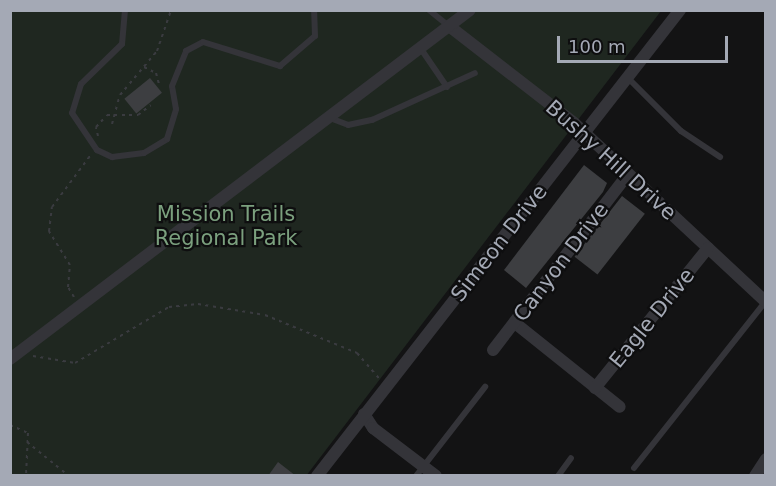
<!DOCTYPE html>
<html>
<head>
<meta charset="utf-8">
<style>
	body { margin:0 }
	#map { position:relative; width:776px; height:486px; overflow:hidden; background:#131314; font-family:"DejaVu Sans",sans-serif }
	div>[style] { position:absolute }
	.green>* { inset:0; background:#1f2720 }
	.building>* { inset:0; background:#3d3e41; transform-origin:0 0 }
	.path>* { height:2px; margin-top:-1px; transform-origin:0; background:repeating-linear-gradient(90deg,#3a3b40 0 3px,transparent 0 7.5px) }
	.service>* { height:6px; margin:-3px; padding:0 3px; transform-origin:3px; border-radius:3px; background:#343439 }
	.minor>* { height:12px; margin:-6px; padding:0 6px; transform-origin:6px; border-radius:6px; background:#343439 }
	span { translate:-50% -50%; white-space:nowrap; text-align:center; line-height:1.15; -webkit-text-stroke:4.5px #0e0e0f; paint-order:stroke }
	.street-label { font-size:21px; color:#a4a9b5 }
	.park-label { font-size:21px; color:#7ba07e }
	.frame { position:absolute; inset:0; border:12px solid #a4a9b5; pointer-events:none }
	.scale { position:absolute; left:557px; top:36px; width:171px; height:27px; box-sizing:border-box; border:3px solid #a4a9b5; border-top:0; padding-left:8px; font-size:18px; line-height:21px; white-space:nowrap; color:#a4a9b5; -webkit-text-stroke:4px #0e0e0f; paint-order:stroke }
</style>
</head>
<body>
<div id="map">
	<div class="green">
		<i style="clip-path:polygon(10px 11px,661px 11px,306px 476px,11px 475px)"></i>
	</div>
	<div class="building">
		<i style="left:150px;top:78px;width:19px;height:33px;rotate:51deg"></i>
		<i style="clip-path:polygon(584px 165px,607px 183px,603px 192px,526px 288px,504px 270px)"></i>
		<i style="left:622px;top:196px;width:29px;height:77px;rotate:38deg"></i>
		<i style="clip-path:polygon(278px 462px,296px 476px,268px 476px)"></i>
	</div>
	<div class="path">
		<i style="left:144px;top:67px;width:13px;rotate:27deg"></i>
		<i style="left:156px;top:73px;width:11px;rotate:75deg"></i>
		<i style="left:112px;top:124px;width:30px;rotate:-75deg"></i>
		<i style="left:120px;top:95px;width:57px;rotate:-49.9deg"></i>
		<i style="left:157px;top:51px;width:43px;rotate:-71.1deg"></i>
		<i style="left:98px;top:136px;width:9px;rotate:-103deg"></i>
		<i style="left:96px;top:127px;width:16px;rotate:-47deg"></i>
		<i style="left:107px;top:115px;width:31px"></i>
		<i style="left:138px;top:115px;width:16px;rotate:-38deg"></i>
		<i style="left:74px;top:297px;width:12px;rotate:-121deg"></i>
		<i style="left:68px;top:287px;width:22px;rotate:-85deg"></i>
		<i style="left:70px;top:265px;width:40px;rotate:-122deg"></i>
		<i style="left:49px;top:231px;width:24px;rotate:-83deg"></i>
		<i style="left:52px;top:207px;width:64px;rotate:-53.3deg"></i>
		<i style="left:33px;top:356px;width:43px;rotate:9.5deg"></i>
		<i style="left:75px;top:363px;width:109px;rotate:-30.8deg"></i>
		<i style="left:169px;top:307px;width:29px;rotate:-6deg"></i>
		<i style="left:198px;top:304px;width:68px;rotate:9.3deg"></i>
		<i style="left:265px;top:315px;width:100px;rotate:22.4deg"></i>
		<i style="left:357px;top:353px;width:35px;rotate:49deg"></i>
		<i style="left:10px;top:425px;width:20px;rotate:24deg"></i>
		<i style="left:28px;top:433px;width:43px;rotate:92.7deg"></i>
		<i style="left:27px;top:442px;width:54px;rotate:39deg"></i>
	</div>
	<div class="service">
		<i style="left:125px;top:10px;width:34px;rotate:95deg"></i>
		<i style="left:122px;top:44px;width:57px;rotate:135.7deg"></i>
		<i style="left:81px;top:84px;width:30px;rotate:107deg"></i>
		<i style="left:72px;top:113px;width:45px;rotate:56deg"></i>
		<i style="left:97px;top:150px;width:17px;rotate:25deg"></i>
		<i style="left:112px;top:157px;width:32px;rotate:-7deg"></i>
		<i style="left:144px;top:153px;width:27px;rotate:-31deg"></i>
		<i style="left:167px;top:139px;width:31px;rotate:-73deg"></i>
		<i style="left:176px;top:109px;width:23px;rotate:-100deg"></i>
		<i style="left:172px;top:86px;width:38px;rotate:-68deg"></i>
		<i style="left:186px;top:51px;width:19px;rotate:-28deg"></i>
		<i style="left:203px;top:42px;width:81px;rotate:17.3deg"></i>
		<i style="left:280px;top:66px;width:46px;rotate:-40.6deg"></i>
		<i style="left:315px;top:36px;width:26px;rotate:-92deg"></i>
		<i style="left:429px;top:10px;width:26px;rotate:39deg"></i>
		<i style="left:421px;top:49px;width:46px;rotate:55.6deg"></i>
		<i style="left:628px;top:78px;width:75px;rotate:45deg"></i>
		<i style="left:681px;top:131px;width:47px;rotate:33.7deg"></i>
		<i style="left:330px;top:118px;width:19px;rotate:21deg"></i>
		<i style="left:348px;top:125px;width:25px;rotate:-12deg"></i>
		<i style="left:372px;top:120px;width:113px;rotate:-24.5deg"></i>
		<i style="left:634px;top:468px;width:211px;rotate:-51.7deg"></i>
		<i style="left:416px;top:476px;width:113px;rotate:-52.2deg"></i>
		<i style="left:558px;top:476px;width:22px;rotate:-54deg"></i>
	</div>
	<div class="minor">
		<i style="left:449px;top:26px;width:158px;rotate:37.8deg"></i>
		<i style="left:574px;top:123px;width:262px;rotate:43deg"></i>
		<i style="left:515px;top:323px;width:134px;rotate:38.7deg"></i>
		<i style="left:493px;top:350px;width:222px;rotate:-52.5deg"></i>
		<i style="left:10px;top:359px;width:577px;rotate:-37.19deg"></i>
		<i style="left:595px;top:388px;width:180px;rotate:-51.1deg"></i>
		<i style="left:364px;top:414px;width:17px;rotate:57deg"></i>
		<i style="left:373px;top:428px;width:79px;rotate:37.3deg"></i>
		<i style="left:317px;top:476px;width:591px;rotate:-52.08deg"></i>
		<i style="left:755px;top:476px;width:20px;rotate:-57deg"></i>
	</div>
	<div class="street-label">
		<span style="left:611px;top:160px;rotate:42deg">Bushy Hill Drive</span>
		<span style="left:499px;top:243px;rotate:-52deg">Simeon Drive</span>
		<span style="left:561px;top:262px;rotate:-53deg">Canyon Drive</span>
		<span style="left:652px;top:318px;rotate:-51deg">Eagle Drive</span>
	</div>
	<div class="park-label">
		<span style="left:226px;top:226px">Mission Trails<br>Regional Park</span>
	</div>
	<div class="frame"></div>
	<div class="scale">100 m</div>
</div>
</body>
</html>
